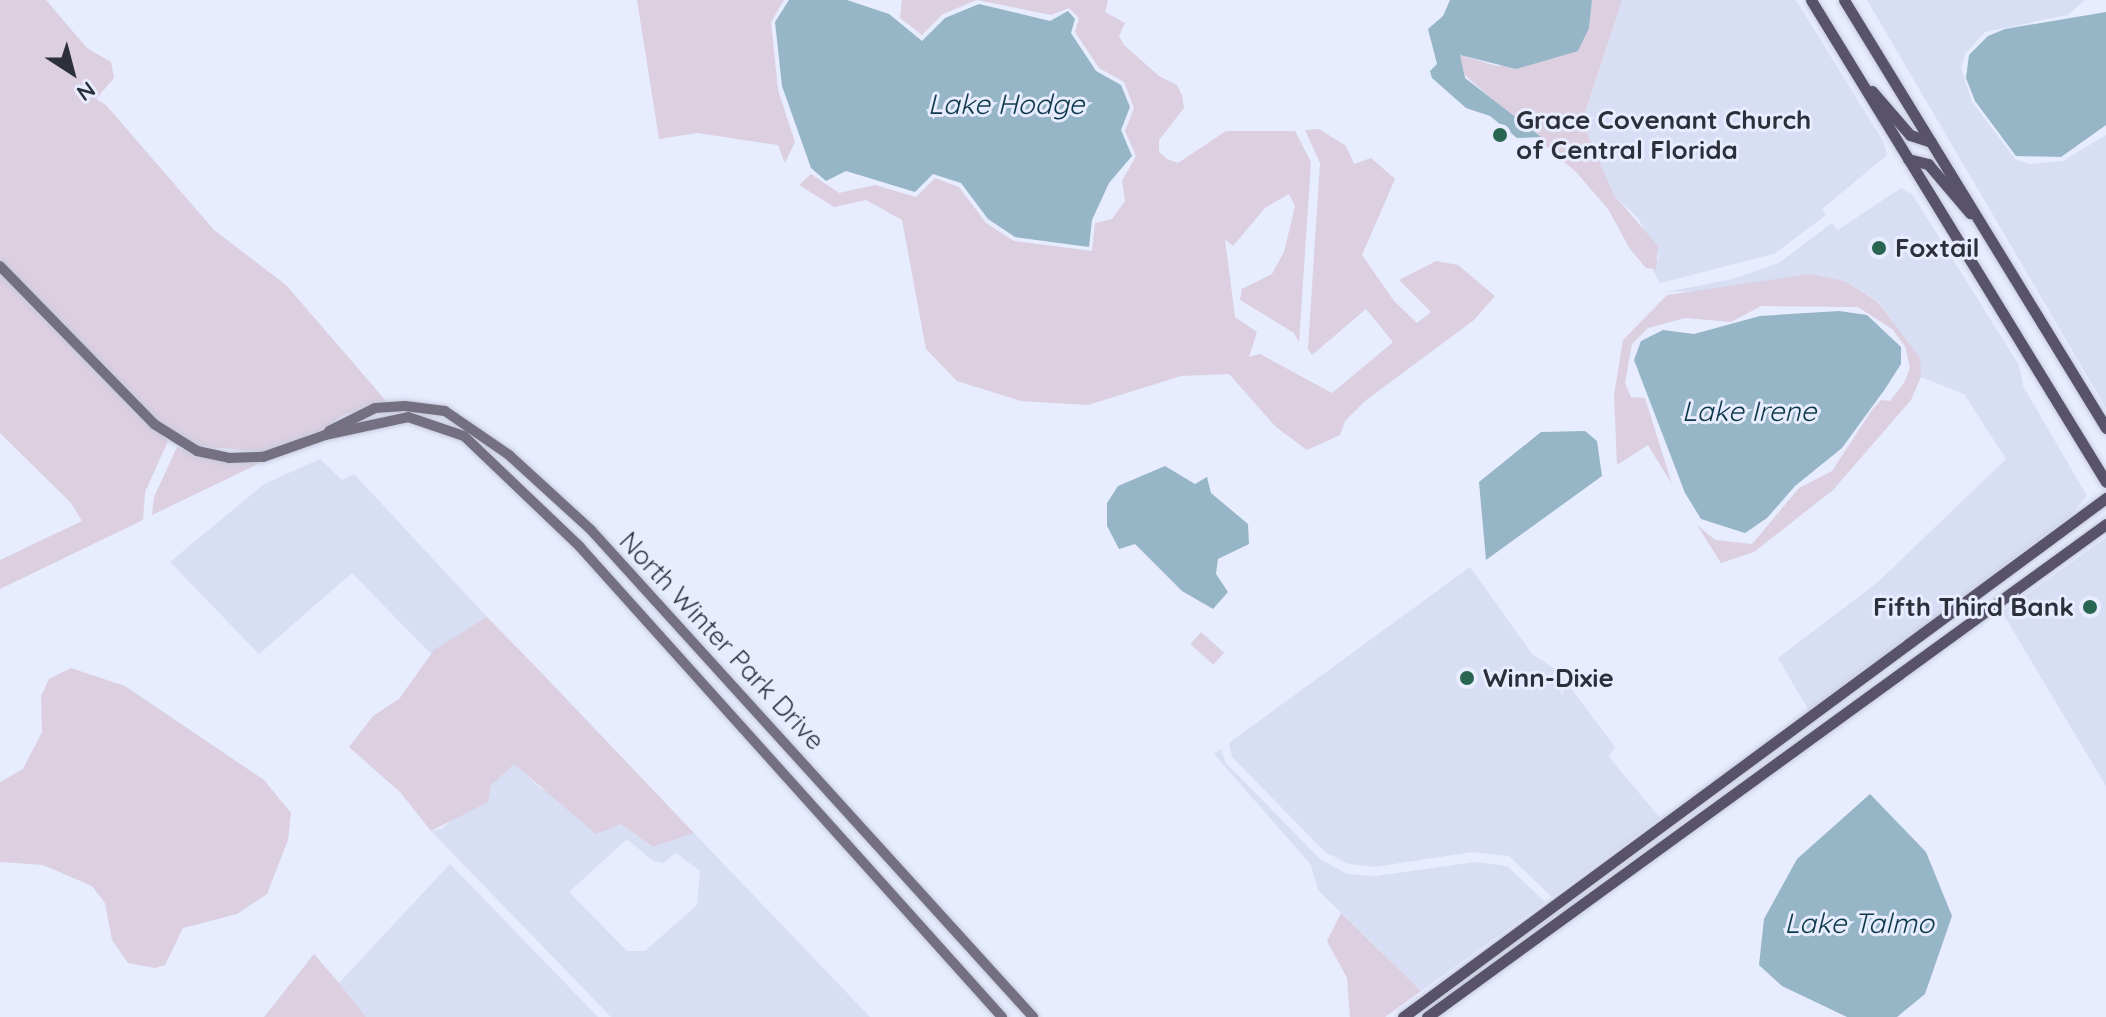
<!DOCTYPE html>
<html>
<head>
<meta charset="utf-8">
<style>
	body { margin:0 }
	#map { position:relative; width:2106px; height:1017px; overflow:hidden; background:#e7ecff; font-family:Quicksand,sans-serif }
	div>[style] { position:absolute }
	.built>* { inset:0; background:#d8def4 }
	.green>* { inset:0; background:#dbcfe0; transform-origin:0 0 }
	.water>* { inset:0; background:#96b5c6 }
	.roads { filter:drop-shadow(0 0 2px #c6cadc) drop-shadow(0 0 2px #c6cadc) }
	.secondary>* { height:10px; margin:-5px; padding:0 5px; transform-origin:5px; border-radius:5px; background:#747082 }
	.primary>* { height:11px; margin:-5.5px; padding:0 5.5px; transform-origin:5.5px; border-radius:5.5px; background:#58536a }
	.dots>* { width:22px; height:22px; translate:-50% -50%; box-sizing:border-box; border:4px solid #e7ecff; border-radius:50% }
	span { translate:-50% -50%; white-space:nowrap; text-align:center; line-height:1.15; -webkit-text-stroke:6px #e7ecff; paint-order:stroke }
	.poi-label { font-size:26px; color:#2d2f3b; font-weight:700 }
	.left { translate:0 -50%; text-align:left }
	.right { translate:-100% -50%; text-align:right }
	.street-label { font-size:26px; color:#2d2f3b }
	.water-label { font-size:28px; color:#0d384b; font-style:italic }
	.north { position:absolute; left:32px; top:32px; width:80px; height:80px; -webkit-text-stroke:6px #e7ecff; paint-order:stroke; rotate:144deg; font-size:22px; font-weight:700; line-height:32px; text-align:center; color:#2d2f3b }
	.north::after { content:''; display:block; margin:auto; width:28px; height:36px; background:#2d2f3b; clip-path:polygon(50% 0,100% 100%,50% 72%,0 100%) }
</style>
</head>
<body>
<div id="map">
	<div class="built">
		<i style="clip-path:polygon(1622px 0,1796px 0,1883px 141px,1887px 155px,1822px 209px,1826px 215px,1774px 254px,1660px 283px,1652px 269px,1659px 256px,1638px 218px,1614px 195px,1582px 122px)"></i>
		<i style="clip-path:polygon(1867px 0,2085px 0,2068px 15px,1985px 32px,1965px 54px,1961px 68px,1972px 102px,2016px 160px,2031px 164px,2063px 161px,2106px 135px,2106px 408px)"></i>
		<i style="clip-path:polygon(1901px 188px,1912px 194px,2019px 365px,2023px 386px,2087px 496px,2069px 517px,1809px 711px,1778px 658px,1878px 582px,2006px 459px,1964px 394px,1921px 377px,1919px 358px,1879px 302px,1845px 281px,1810px 274px,1717px 291px,1666px 292px,1733px 279px,1779px 263px,1832px 223px,1838px 230px)"></i>
		<i style="clip-path:polygon(320px 459px,342px 480px,354px 474px,487px 617px,431px 654px,352px 573px,259px 654px,170px 562px,264px 484px)"></i>
		<i style="clip-path:polygon(2106px 538px,2106px 786px,2002px 612px)"></i>
		<i style="clip-path:polygon(1470px 567px,1532px 654px,1558px 671px,1615px 747px,1609px 757px,1660px 818px,1552px 897px,1509px 856px,1473px 852px,1374px 867px,1349px 864px,1325px 852px,1232px 757px,1229px 743px)"></i>
		<i style="clip-path:polygon(1221px 749px,1225px 762px,1320px 859px,1347px 874px,1376px 876px,1475px 862px,1507px 866px,1545px 902px,1421px 991px,1318px 890px,1311px 865px,1214px 754px)"></i>
		<i style="clip-path:polygon(evenodd,514px 763px,540px 788px,621px 824px,653px 847px,694px 833px,870px 1017px,611px 1017px,431px 831px,442px 829px,514px 763px,627px 839px,653px 861px,663px 863px,676px 853px,700px 871px,697px 905px,645px 951px,627px 951px,569px 892px,627px 839px)"></i>
		<i style="clip-path:polygon(450px 864px,598px 1017px,366px 1017px,339px 983px)"></i>
	</div>
	<div class="green">
		<i style="clip-path:polygon(0 0,46px 0,87px 48px,111px 62px,114px 78px,96px 99px,106px 105px,214px 230px,286px 285px,387px 402px,343px 415px,322px 430px,262px 452px,198px 446px,156px 421px,0 259px)"></i>
		<i style="clip-path:polygon(637px 0,784px 0,771px 22px,778px 90px,795px 142px,785px 163px,778px 145px,697px 133px,659px 139px)"></i>
		<i style="clip-path:polygon(902px 0,1108px 0,1105px 12px,1125px 23px,1119px 36px,1124px 45px,1159px 76px,1177px 85px,1182px 95px,1184px 108px,1159px 140px,1159px 152px,1167px 159px,1178px 163px,1226px 131px,1295px 131px,1311px 162px,1299px 342px,1294px 333px,1240px 300px,1242px 289px,1272px 274px,1284px 252px,1295px 206px,1289px 194px,1265px 208px,1233px 246px,1225px 239px,1235px 317px,1257px 332px,1249px 357px,1260px 354px,1332px 393px,1393px 342px,1366px 309px,1312px 355px,1308px 349px,1320px 163px,1305px 130px,1319px 129px,1346px 146px,1354px 164px,1371px 158px,1395px 179px,1362px 255px,1394px 301px,1417px 323px,1431px 312px,1399px 280px,1436px 261px,1458px 265px,1495px 296px,1474px 320px,1365px 401px,1345px 421px,1340px 435px,1307px 450px,1276px 427px,1229px 374px,1181px 376px,1088px 405px,1021px 401px,957px 381px,926px 349px,902px 220px,866px 200px,834px 207px,799px 185px,811px 174px,839px 193px,875px 185px,916px 197px,935px 178px,959px 187px,986px 223px,1014px 241px,1092px 251px,1095px 223px,1112px 219px,1125px 201px,1122px 181px,1136px 156px,1125px 131px,1134px 108px,1124px 82px,1099px 68px,1075px 32px,1079px 18px,1069px 8px,1051px 15px,977px 0,943px 14px,922px 35px,900px 18px)"></i>
		<i style="clip-path:polygon(1592px 0,1622px 0,1582px 122px,1614px 195px,1658px 246px,1656px 269px,1646px 268px,1630px 249px,1608px 209px,1576px 172px,1460px 71px,1460px 55px,1497px 66px,1549px 59px,1589px 28px)"></i>
		<i style="clip-path:polygon(0 272px,168px 441px,145px 492px,143px 520px,0 589px,0 560px,82px 521px,71px 503px,0 433px)"></i>
		<i style="clip-path:polygon(1810px 274px,1845px 281px,1878px 302px,1920px 358px,1921px 377px,1911px 400px,1833px 490px,1754px 552px,1721px 563px,1697px 525px,1715px 540px,1752px 544px,1799px 488px,1832px 471px,1872px 410px,1881px 400px,1890px 401px,1904px 383px,1910px 368px,1905px 346px,1892px 329px,1858px 307px,1761px 306px,1731px 322px,1685px 318px,1648px 328px,1632px 344px,1625px 383px,1631px 397px,1645px 398px,1672px 484px,1648px 445px,1617px 465px,1614px 395px,1623px 340px,1667px 295px)"></i>
		<i style="clip-path:polygon(177px 447px,196px 456px,262px 462px,152px 515px,154px 497px)"></i>
		<i style="clip-path:polygon(487px 617px,535px 666px,694px 833px,653px 847px,621px 824px,596px 834px,514px 764px,491px 785px,488px 802px,431px 831px,400px 792px,349px 747px,373px 716px,399px 699px,434px 650px)"></i>
		<i style="left:1201px;top:632px;width:31px;height:16px;rotate:42deg"></i>
		<i style="clip-path:polygon(71px 668px,125px 686px,264px 780px,291px 813px,288px 840px,267px 894px,237px 914px,183px 928px,165px 965px,155px 968px,128px 963px,112px 940px,105px 903px,92px 886px,43px 865px,0 862px,0 782px,23px 769px,42px 732px,41px 696px,49px 679px)"></i>
		<i style="clip-path:polygon(1341px 913px,1421px 991px,1385px 1017px,1350px 1017px,1347px 978px,1327px 941px)"></i>
		<i style="clip-path:polygon(314px 954px,339px 983px,366px 1017px,264px 1017px)"></i>
	</div>
	<div class="water">
		<i style="clip-path:polygon(789px 0,847px 0,889px 14px,922px 41px,945px 18px,979px 4px,1050px 21px,1068px 11px,1075px 19px,1071px 33px,1096px 71px,1121px 85px,1130px 107px,1121px 130px,1132px 156px,1109px 183px,1092px 220px,1089px 247px,1015px 237px,988px 219px,961px 183px,933px 174px,915px 192px,846px 171px,826px 181px,811px 168px,782px 86px,775px 22px)"></i>
		<i style="clip-path:polygon(1450px 0,1592px 0,1589px 28px,1578px 51px,1516px 69px,1460px 55px,1465px 78px,1541px 137px,1517px 138px,1490px 116px,1466px 108px,1432px 78px,1430px 71px,1437px 64px,1428px 29px,1443px 16px)"></i>
		<i style="clip-path:polygon(2106px 12px,2106px 125px,2061px 157px,2016px 156px,1975px 101px,1966px 78px,1969px 55px,1988px 36px,2005px 29px)"></i>
		<i style="clip-path:polygon(1839px 311px,1867px 315px,1901px 347px,1901px 364px,1885px 389px,1842px 448px,1795px 486px,1767px 518px,1745px 533px,1701px 519px,1685px 493px,1634px 360px,1641px 341px,1663px 330px,1694px 334px,1760px 316px)"></i>
		<i style="clip-path:polygon(1585px 431px,1597px 441px,1602px 476px,1486px 560px,1479px 482px,1541px 432px)"></i>
		<i style="clip-path:polygon(1165px 466px,1195px 484px,1207px 477px,1211px 493px,1248px 524px,1249px 544px,1218px 559px,1216px 574px,1228px 592px,1213px 609px,1182px 591px,1135px 544px,1119px 549px,1107px 526px,1107px 503px,1118px 486px)"></i>
		<i style="clip-path:polygon(1870px 794px,1926px 852px,1952px 916px,1925px 994px,1897px 1017px,1847px 1017px,1782px 986px,1759px 965px,1764px 919px,1797px 859px)"></i>
	</div>
	<div class="roads">
		<div class="secondary">
			<i style="left:0;top:266px;width:221px;rotate:45.7deg"></i>
			<i style="left:154px;top:424px;width:51px;rotate:32.1deg"></i>
			<i style="left:197px;top:451px;width:33px;rotate:12deg"></i>
			<i style="left:229px;top:458px;width:34px;rotate:-2deg"></i>
			<i style="left:263px;top:457px;width:66px;rotate:-19.5deg"></i>
			<i style="left:325px;top:435px;width:85px;rotate:-12.2deg"></i>
			<i style="left:408px;top:417px;width:59px;rotate:18.7deg"></i>
			<i style="left:464px;top:436px;width:161px;rotate:43.7deg"></i>
			<i style="left:580px;top:547px;width:632px;rotate:48.08deg"></i>
			<i style="left:329px;top:431px;width:51px;rotate:-26.6deg"></i>
			<i style="left:375px;top:408px;width:30px;rotate:-4deg"></i>
			<i style="left:405px;top:406px;width:40px;rotate:7.1deg"></i>
			<i style="left:445px;top:411px;width:78px;rotate:34.5deg"></i>
			<i style="left:509px;top:455px;width:111px;rotate:42.4deg"></i>
			<i style="left:591px;top:530px;width:658px;rotate:47.77deg"></i>
		</div>
		<div class="primary">
			<i style="left:1811px;top:0;width:565px;rotate:58.53deg"></i>
			<i style="left:1844px;top:0;width:502px;rotate:58.53deg"></i>
			<i style="left:1872px;top:91px;width:58px;rotate:49.2deg"></i>
			<i style="left:1910px;top:135px;width:22px;rotate:18deg"></i>
			<i style="left:1908px;top:159px;width:21px;rotate:14deg"></i>
			<i style="left:1928px;top:164px;width:65px;rotate:49.4deg"></i>
			<i style="left:1403px;top:1017px;width:874px;rotate:-36.44deg"></i>
			<i style="left:1427px;top:1017px;width:839px;rotate:-35.98deg"></i>
		</div>
	</div>
	<div class="dots">
		<i style="left:1500px;top:135px;background:#296651"></i>
		<i style="left:1879px;top:248px;background:#296651"></i>
		<i style="left:2090px;top:607px;background:#296651"></i>
		<i style="left:1467px;top:678px;background:#296651"></i>
	</div>
	<div class="poi-label">
		<span class="left" style="left:1516px;top:135px">Grace Covenant Church<br>of Central Florida</span>
		<span class="left" style="left:1895px;top:248px">Foxtail</span>
		<span class="right" style="left:2074px;top:607px">Fifth Third Bank</span>
		<span class="left" style="left:1483px;top:678px">Winn-Dixie</span>
	</div>
	<div class="street-label">
		<span style="left:722px;top:641px;rotate:47deg">North Winter Park Drive</span>
	</div>
	<div class="water-label">
		<span style="left:1006px;top:104px">Lake Hodge</span>
		<span style="left:1749px;top:411px">Lake Irene</span>
		<span style="left:1859px;top:923px">Lake Talmo</span>
	</div>
	<div class="north">N</div>
</div>
</body>
</html>
